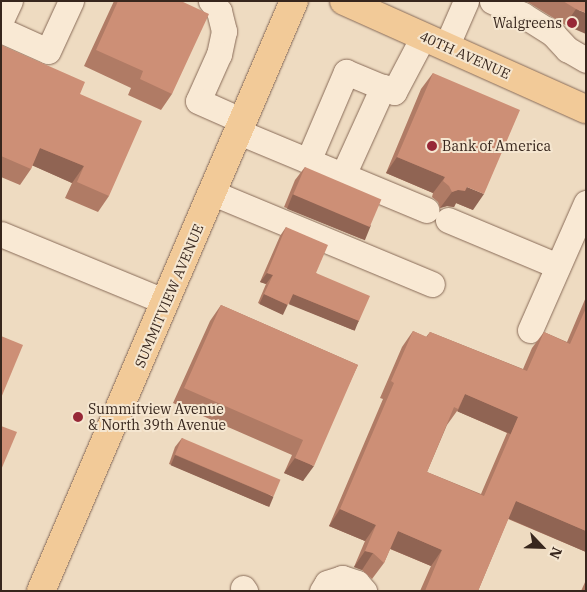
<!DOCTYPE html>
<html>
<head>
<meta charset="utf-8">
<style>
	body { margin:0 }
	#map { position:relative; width:587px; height:592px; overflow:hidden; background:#eedbc1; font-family:"IBM Plex Serif",serif }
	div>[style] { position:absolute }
	.roads { filter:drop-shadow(0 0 1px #886b58) drop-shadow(0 0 1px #886b58) }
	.minor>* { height:25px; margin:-12.5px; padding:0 12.5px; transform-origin:12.5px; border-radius:12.5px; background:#f9e9d4 }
	.major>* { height:28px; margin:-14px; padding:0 14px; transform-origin:14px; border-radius:14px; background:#f2ca98 }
	.wall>* { inset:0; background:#b07b65 }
	.shaded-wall>* { inset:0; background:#906453; transform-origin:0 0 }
	.building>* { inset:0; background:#cd8f76; transform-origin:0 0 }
	.dots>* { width:14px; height:14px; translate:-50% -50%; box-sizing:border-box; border:2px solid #f5e6d0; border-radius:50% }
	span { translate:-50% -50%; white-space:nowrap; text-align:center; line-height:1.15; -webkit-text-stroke:4px #f5e6d0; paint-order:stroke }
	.poi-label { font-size:14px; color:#37261d }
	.right { translate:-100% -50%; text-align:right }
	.left { translate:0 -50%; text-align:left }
	.street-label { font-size:14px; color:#37261d }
	.frame { position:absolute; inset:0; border:2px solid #37261d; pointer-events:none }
	.north { position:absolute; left:517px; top:522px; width:50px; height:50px; -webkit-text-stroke:4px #f5e6d0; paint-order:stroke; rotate:114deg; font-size:14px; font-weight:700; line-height:20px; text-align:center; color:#37261d }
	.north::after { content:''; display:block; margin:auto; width:18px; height:22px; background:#37261d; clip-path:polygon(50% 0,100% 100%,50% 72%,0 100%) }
</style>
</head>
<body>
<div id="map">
	<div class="roads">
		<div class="minor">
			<i style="left:211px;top:1px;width:13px;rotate:51deg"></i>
			<i style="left:219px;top:11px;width:21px;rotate:76deg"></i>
			<i style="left:224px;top:31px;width:24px;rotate:102deg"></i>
			<i style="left:219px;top:54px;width:51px;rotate:114.1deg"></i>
			<i style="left:198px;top:101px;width:49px;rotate:24deg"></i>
			<i style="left:492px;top:1px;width:34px;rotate:24deg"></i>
			<i style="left:523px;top:15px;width:36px;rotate:32deg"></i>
			<i style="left:553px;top:34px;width:21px;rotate:47deg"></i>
			<i style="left:567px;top:49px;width:22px;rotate:30deg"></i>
			<i style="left:1px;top:20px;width:21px;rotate:-65deg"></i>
			<i style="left:1px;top:30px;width:51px;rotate:24.1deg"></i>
			<i style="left:48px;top:51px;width:55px;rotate:-65.3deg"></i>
			<i style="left:446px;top:47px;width:50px;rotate:-66.5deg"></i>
			<i style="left:239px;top:132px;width:203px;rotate:22.6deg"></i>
			<i style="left:308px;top:161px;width:97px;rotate:-66.9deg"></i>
			<i style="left:346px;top:72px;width:52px;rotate:22.6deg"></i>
			<i style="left:394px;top:92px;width:62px;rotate:-62.2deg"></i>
			<i style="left:343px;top:175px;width:97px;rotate:-65.6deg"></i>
			<i style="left:213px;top:193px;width:237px;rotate:22.6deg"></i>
			<i style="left:448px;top:220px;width:119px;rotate:22.7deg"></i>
			<i style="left:1px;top:234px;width:178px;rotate:22.4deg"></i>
			<i style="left:530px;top:330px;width:139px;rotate:-66.2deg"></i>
			<i style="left:243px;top:588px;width:4px;rotate:56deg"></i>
			<i style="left:322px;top:591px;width:9px;rotate:-58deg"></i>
			<i style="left:327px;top:583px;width:16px;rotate:-18deg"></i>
			<i style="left:342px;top:578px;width:16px;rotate:18deg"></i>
			<i style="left:357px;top:583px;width:11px;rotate:49deg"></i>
		</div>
		<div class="major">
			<i style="left:344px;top:1px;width:265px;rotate:24.1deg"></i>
			<i style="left:41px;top:591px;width:642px;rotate:-66.79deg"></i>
		</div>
	</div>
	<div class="wall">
		<i style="clip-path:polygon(114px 1px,181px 1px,172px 94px,161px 110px,128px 95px,131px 88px,84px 66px)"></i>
		<i style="clip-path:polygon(526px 1px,586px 1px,565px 25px)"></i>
		<i style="clip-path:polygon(1px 45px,80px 94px,109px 196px,98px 212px,65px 198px,72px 183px,32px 165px,31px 169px,20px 185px,1px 177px)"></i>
		<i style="clip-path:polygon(433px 73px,473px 210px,456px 203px,454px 207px,447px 206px,440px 208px,438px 202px,432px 197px,433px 193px,386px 173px,421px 89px)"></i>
		<i style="clip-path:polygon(305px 167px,362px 239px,284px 207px,295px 180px)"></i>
		<i style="clip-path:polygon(286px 227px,316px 273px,359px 321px,353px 330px,288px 303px,282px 314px,258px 303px,266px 284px,260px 282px,280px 236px)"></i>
		<i style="clip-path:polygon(evenodd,586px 297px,586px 552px,508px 519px,478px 591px,420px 591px,431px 566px,390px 549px,384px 563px,372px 579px,362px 570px,354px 567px,365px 541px,329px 526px,383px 399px,380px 398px,402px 347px,413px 331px,426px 337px,430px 332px,523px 369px,532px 348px,544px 332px,567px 342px,586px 297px,457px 411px,507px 433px,481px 494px,427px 472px,447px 425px,457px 411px)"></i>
		<i style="clip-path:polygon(221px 305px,358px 365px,303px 481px,284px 473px,292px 455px,173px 403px,210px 321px)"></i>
		<i style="clip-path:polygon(182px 438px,273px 497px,267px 506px,169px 464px,175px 447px)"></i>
		<i style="clip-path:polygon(586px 580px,586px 591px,581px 591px)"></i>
	</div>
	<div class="shaded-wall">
		<i style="clip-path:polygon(576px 9px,586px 13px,586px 34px,565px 25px)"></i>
		<i style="clip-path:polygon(40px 148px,84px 166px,72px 183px,29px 164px)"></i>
		<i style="clip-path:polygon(397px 157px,445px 177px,433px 193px,386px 173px)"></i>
		<i style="clip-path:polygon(467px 187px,484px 194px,473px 210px,456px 203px,454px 207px,447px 206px,440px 208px,452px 192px)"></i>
		<i style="left:293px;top:194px;width:84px;height:16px;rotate:22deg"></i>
		<i style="clip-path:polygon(267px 273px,273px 275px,266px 284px,260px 282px)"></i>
		<i style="left:264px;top:294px;width:26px;height:11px;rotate:25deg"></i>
		<i style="left:293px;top:294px;width:71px;height:11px;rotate:22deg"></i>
		<i style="left:465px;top:394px;width:58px;height:19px;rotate:23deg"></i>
		<i style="left:175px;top:455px;width:107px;height:11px;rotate:23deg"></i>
		<i style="clip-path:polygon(295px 458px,314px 466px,303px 481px,284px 473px)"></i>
		<i style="clip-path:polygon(516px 501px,586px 531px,586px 552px,505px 517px)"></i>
		<i style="clip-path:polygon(340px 509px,376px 525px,365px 541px,329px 526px)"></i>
		<i style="clip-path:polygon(398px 531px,442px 550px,431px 566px,386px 547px)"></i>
		<i style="clip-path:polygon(365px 551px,373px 553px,362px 570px,354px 567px)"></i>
	</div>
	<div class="building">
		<i style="clip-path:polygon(118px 1px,181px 1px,209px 14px,172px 94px,140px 79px,143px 71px,96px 50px)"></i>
		<i style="clip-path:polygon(563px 1px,586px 1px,586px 13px,576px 9px)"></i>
		<i style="clip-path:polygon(1px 45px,85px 82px,80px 94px,142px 121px,109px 196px,77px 182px,84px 166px,40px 148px,31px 169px,1px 156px)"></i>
		<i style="clip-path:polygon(433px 73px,520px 110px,484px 194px,467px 187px,465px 191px,458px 190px,452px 192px,449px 186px,443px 181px,445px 177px,397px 157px)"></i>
		<i style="left:305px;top:167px;width:83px;height:30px;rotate:23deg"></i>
		<i style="clip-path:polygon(286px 227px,328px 245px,316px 273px,370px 296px,359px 321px,293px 294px,288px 305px,264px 294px,273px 275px,267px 273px)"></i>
		<i style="clip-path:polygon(221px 305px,358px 365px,314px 466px,295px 458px,303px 440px,184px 388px)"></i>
		<i style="clip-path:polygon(evenodd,586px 308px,586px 531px,516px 501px,478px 591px,425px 591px,442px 550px,398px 531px,384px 563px,373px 553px,365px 551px,376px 525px,340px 509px,394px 383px,391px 381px,413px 331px,427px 337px,430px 332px,527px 371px,544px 332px,570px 344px,586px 308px,465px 394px,518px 417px,484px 496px,427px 472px,454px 407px,458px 409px,465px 394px)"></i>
		<i style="clip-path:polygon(1px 336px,23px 345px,1px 398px)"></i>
		<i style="clip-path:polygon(1px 426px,17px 432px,1px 470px)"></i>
		<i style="left:182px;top:438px;width:107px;height:18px;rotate:23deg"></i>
	</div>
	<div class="dots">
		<i style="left:572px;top:23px;background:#972837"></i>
		<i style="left:432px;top:146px;background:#972837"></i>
		<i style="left:78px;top:417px;background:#972837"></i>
	</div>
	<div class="poi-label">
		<span class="right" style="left:562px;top:23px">Walgreens</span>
		<span class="left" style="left:442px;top:146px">Bank of America</span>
		<span class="left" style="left:88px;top:417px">Summitview Avenue<br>&amp; North 39th Avenue</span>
	</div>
	<div class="street-label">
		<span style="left:465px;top:55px;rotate:24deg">40TH AVENUE</span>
		<span style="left:169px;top:296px;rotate:-67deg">SUMMITVIEW AVENUE</span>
	</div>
	<div class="frame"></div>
	<div class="north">N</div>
</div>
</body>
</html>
